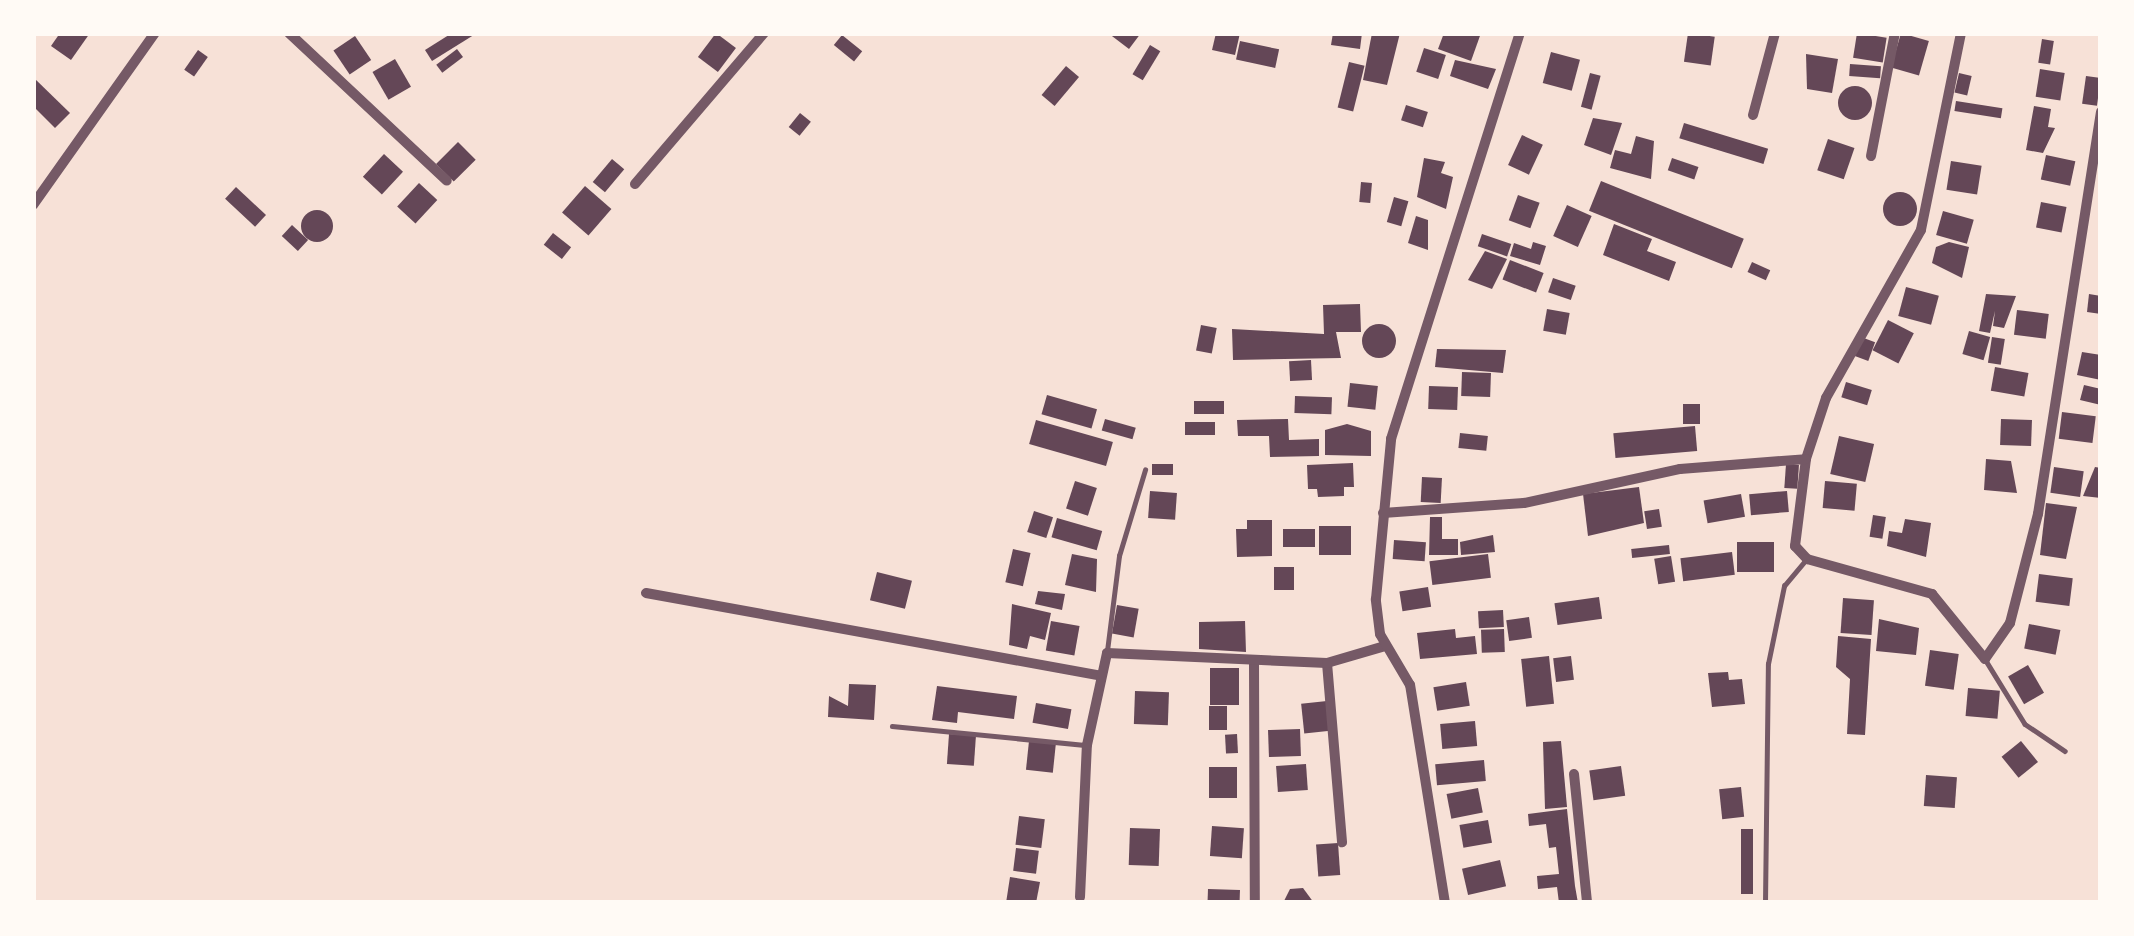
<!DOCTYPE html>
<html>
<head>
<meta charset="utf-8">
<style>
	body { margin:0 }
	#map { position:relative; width:2134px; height:936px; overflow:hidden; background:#f7e1d7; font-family:Roboto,sans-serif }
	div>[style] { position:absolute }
	.building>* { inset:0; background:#644757; transform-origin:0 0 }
	.round { border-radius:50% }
	.service>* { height:4.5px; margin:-2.25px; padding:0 2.25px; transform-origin:2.25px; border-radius:2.25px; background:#755966 }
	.minor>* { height:10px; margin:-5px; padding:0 5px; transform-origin:5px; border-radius:5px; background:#755966 }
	span { translate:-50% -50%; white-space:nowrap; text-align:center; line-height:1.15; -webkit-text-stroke:9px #fffaf5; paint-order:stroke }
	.frame { position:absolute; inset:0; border:36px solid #fffaf5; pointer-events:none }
</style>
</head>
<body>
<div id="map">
	<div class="building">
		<i style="clip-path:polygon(60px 33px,90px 33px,71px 60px,51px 46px)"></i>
		<i style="clip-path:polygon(452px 33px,477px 33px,432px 61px,425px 50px)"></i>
		<i style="left:716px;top:33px;width:25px;height:30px;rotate:37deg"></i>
		<i style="clip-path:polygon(1108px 33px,1141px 33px,1129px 49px)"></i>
		<i style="clip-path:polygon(1216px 33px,1240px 33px,1235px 55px,1212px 50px)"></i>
		<i style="clip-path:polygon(1333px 33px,1362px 33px,1360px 49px,1331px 45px)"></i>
		<i style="clip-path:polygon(1372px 33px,1400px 33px,1387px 85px,1363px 80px)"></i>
		<i style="clip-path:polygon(1444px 33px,1481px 33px,1471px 61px,1438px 49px)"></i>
		<i style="left:1688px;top:33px;width:27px;height:29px;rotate:8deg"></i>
		<i style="left:1857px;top:33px;width:30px;height:25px;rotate:9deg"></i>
		<i style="left:1901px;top:33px;width:29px;height:36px;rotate:16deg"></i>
		<i style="left:842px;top:35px;width:26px;height:13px;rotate:39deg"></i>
		<i style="left:355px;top:36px;width:29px;height:26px;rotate:56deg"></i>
		<i style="left:2042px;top:39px;width:12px;height:24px;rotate:9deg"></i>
		<i style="left:1240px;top:41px;width:40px;height:19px;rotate:12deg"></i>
		<i style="left:1150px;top:45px;width:12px;height:34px;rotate:31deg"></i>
		<i style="left:1424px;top:48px;width:23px;height:25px;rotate:18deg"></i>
		<i style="left:457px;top:49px;width:10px;height:26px;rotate:53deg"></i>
		<i style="left:198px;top:50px;width:12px;height:24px;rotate:35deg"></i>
		<i style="left:1551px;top:52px;width:30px;height:32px;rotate:15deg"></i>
		<i style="clip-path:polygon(1806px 54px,1838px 59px,1832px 93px,1807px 89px)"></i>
		<i style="left:395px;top:59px;width:32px;height:26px;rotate:60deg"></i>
		<i style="clip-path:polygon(1455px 60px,1496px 69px,1488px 89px,1450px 76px)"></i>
		<i style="left:1349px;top:62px;width:16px;height:47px;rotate:14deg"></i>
		<i style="left:1850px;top:64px;width:31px;height:12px;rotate:4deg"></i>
		<i style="left:1066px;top:66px;width:17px;height:38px;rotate:40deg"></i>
		<i style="left:2040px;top:69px;width:25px;height:28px;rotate:9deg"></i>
		<i style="left:1590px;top:73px;width:11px;height:35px;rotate:15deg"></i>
		<i style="left:1959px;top:73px;width:13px;height:20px;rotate:13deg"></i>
		<i style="left:2086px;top:76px;width:15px;height:28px;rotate:8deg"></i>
		<i style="clip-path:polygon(33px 77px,70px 113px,55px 128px,33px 106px)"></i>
		<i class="round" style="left:1838px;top:86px;width:34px;height:34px"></i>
		<i style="left:1956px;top:101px;width:47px;height:10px;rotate:9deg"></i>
		<i style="left:1406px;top:105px;width:23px;height:16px;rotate:18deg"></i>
		<i style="clip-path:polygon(2034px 106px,2051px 109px,2048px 127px,2055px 128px,2043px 153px,2026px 150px)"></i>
		<i style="left:800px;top:113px;width:14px;height:18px;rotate:39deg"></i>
		<i style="clip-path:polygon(1593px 118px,1622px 123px,1611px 155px,1584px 145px)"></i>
		<i style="left:1684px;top:123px;width:88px;height:16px;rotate:17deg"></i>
		<i style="left:1522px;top:135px;width:23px;height:33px;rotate:25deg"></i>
		<i style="clip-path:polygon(1636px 136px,1654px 141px,1651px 179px,1610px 168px,1615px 150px,1631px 154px)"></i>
		<i style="left:1828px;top:139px;width:28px;height:33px;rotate:19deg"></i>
		<i style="left:458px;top:142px;width:25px;height:31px;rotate:45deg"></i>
		<i style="left:384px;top:154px;width:26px;height:31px;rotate:43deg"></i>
		<i style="left:2046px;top:155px;width:30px;height:25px;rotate:12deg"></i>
		<i style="clip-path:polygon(1424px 158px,1445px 162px,1441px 173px,1453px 177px,1446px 209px,1417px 197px)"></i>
		<i style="left:1672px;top:158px;width:28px;height:13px;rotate:19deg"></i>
		<i style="left:612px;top:159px;width:16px;height:30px;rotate:40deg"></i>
		<i style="left:1951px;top:161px;width:31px;height:29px;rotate:9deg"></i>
		<i style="left:1601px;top:181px;width:154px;height:32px;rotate:22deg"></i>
		<i style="left:1361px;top:182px;width:11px;height:20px;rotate:5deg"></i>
		<i style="left:419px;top:183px;width:25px;height:32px;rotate:43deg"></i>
		<i style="left:585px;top:186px;width:35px;height:35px;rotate:41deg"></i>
		<i style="left:236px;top:187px;width:41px;height:16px;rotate:43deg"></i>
		<i class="round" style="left:1883px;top:192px;width:34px;height:34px"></i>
		<i style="left:1518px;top:195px;width:23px;height:27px;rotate:20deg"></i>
		<i style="left:1394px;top:197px;width:15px;height:26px;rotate:16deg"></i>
		<i style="left:2041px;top:202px;width:26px;height:26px;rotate:11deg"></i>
		<i style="left:1567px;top:205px;width:27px;height:34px;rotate:24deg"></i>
		<i class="round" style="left:301px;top:210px;width:32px;height:32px"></i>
		<i style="left:1943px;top:211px;width:32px;height:25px;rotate:16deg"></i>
		<i style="clip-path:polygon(1416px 216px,1428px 220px,1428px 250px,1408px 243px)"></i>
		<i style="clip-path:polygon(1614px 224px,1652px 239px,1647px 251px,1676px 262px,1669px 281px,1603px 255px)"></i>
		<i style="left:292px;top:225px;width:22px;height:15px;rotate:43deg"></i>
		<i style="left:553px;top:233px;width:23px;height:15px;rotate:38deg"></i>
		<i style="left:1482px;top:234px;width:31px;height:13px;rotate:19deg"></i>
		<i style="clip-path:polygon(1533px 242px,1546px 246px,1540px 265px,1510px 256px,1514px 243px,1531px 249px)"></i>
		<i style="clip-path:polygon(1949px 242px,1969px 247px,1962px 278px,1932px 263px,1936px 247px)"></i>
		<i style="clip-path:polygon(1485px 251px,1507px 259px,1492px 289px,1468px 280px)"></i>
		<i style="left:1510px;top:260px;width:36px;height:21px;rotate:21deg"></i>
		<i style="left:1752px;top:262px;width:20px;height:11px;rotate:24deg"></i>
		<i style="left:1553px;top:278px;width:24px;height:15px;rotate:19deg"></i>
		<i style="left:1906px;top:287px;width:34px;height:30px;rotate:15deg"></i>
		<i style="clip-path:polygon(1986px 294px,2016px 296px,2004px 328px,1993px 326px,1995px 311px,1990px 333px,1979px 331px)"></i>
		<i style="clip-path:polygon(2089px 294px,2101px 296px,2101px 314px,2087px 312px)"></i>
		<i style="clip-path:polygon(1360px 304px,1361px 332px,1336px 332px,1341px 358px,1233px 360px,1232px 329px,1324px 334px,1323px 305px)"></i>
		<i style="left:1547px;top:309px;width:23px;height:22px;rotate:10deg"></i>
		<i style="left:2017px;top:310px;width:32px;height:25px;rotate:7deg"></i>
		<i style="left:1888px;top:320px;width:29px;height:34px;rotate:27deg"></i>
		<i class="round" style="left:1362px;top:324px;width:34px;height:34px"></i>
		<i style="left:1201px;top:325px;width:16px;height:26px;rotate:11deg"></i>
		<i style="left:1969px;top:331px;width:22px;height:24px;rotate:16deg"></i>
		<i style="left:1861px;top:337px;width:15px;height:20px;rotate:20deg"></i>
		<i style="left:1992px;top:337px;width:13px;height:26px;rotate:9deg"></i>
		<i style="clip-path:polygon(1437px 349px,1506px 350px,1503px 373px,1435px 367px)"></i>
		<i style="clip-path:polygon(2082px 352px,2101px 355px,2101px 380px,2077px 375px)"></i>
		<i style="left:1311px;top:360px;width:20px;height:22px;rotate:87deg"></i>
		<i style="left:1995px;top:367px;width:34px;height:24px;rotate:10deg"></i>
		<i style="left:1462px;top:372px;width:29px;height:24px;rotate:2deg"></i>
		<i style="left:1846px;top:382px;width:27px;height:16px;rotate:17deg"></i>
		<i style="left:1350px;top:383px;width:28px;height:24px;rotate:6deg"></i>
		<i style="clip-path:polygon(2084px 385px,2101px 389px,2101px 405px,2080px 400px)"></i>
		<i style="left:1429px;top:386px;width:29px;height:23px;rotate:2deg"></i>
		<i style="left:1047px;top:395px;width:52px;height:20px;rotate:16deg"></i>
		<i style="left:1295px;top:396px;width:37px;height:17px;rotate:2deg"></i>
		<i style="left:1194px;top:401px;width:30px;height:13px"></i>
		<i style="left:1683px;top:404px;width:17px;height:20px"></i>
		<i style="left:2062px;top:412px;width:34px;height:27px;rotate:7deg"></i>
		<i style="left:1105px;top:419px;width:32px;height:12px;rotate:16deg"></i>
		<i style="clip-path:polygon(1288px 419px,1289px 440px,1319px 439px,1319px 456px,1270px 457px,1269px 436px,1238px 436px,1237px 420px)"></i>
		<i style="left:2001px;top:419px;width:31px;height:26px;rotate:2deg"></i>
		<i style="left:1036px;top:420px;width:80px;height:25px;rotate:16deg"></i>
		<i style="left:1185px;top:422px;width:30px;height:13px"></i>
		<i style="clip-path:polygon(1347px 424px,1371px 431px,1371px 456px,1325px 455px,1325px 430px)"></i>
		<i style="left:1695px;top:426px;width:25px;height:82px;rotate:85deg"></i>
		<i style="left:1460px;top:433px;width:28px;height:15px;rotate:6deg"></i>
		<i style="left:1839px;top:436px;width:36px;height:39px;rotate:13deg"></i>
		<i style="clip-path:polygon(1986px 459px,2011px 461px,2017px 493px,1984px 490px)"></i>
		<i style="clip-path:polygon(1353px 463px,1354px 487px,1344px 487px,1344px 496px,1318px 497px,1317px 489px,1308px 489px,1307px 465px)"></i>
		<i style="left:1152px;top:464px;width:21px;height:11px"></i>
		<i style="left:1786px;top:464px;width:13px;height:24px;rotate:4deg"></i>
		<i style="left:2054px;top:467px;width:30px;height:26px;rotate:8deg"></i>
		<i style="clip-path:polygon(2095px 467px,2101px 468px,2101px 498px,2083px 496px)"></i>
		<i style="left:1422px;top:477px;width:20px;height:25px;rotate:3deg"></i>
		<i style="left:1075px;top:481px;width:23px;height:29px;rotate:18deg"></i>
		<i style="left:1825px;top:481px;width:32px;height:27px;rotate:5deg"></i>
		<i style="clip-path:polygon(1639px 487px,1644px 523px,1588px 536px,1583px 494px)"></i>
		<i style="left:1150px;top:491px;width:27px;height:27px;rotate:4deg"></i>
		<i style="left:1787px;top:491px;width:21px;height:38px;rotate:85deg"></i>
		<i style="left:1741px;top:494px;width:23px;height:38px;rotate:80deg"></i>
		<i style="clip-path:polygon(2046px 503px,2077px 507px,2066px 559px,2040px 555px)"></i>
		<i style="left:1659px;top:509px;width:18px;height:15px;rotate:81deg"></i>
		<i style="left:1034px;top:511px;width:20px;height:22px;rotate:18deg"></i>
		<i style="left:1873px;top:515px;width:13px;height:22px;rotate:9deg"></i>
		<i style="clip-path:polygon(1430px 517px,1442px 517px,1442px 539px,1458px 539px,1458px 555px,1429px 555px)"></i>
		<i style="left:1057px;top:518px;width:47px;height:20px;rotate:16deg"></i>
		<i style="clip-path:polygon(1905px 519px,1931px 523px,1926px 557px,1887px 546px,1889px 531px,1902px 533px)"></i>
		<i style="clip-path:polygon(1247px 520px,1272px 520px,1272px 556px,1237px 557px,1236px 529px,1247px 529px)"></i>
		<i style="left:1319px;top:526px;width:32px;height:29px"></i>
		<i style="left:1283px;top:529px;width:32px;height:18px"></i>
		<i style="clip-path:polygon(1493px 535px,1495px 552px,1461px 555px,1460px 542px)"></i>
		<i style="left:1394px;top:540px;width:32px;height:19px;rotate:4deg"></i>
		<i style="left:1737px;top:542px;width:37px;height:30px"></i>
		<i style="left:1669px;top:545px;width:9px;height:38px;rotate:84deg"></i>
		<i style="left:1013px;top:549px;width:18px;height:34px;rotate:13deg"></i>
		<i style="left:1732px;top:552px;width:23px;height:52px;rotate:83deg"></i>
		<i style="clip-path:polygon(1072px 554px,1097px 559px,1096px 592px,1065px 585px)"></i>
		<i style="left:1488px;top:554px;width:24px;height:59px;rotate:83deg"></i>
		<i style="left:1671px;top:556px;width:26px;height:17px;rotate:81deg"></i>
		<i style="left:1274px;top:567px;width:20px;height:23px"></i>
		<i style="left:877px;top:572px;width:36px;height:29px;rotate:14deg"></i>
		<i style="left:2039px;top:574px;width:34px;height:28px;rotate:7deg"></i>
		<i style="left:1428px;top:587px;width:20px;height:29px;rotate:81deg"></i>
		<i style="clip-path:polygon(1038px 591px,1065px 594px,1062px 610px,1035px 604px)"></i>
		<i style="left:1599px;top:597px;width:22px;height:45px;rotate:82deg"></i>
		<i style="left:1843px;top:598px;width:31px;height:35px;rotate:4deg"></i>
		<i style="clip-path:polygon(1012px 604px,1051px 613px,1045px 640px,1030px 636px,1027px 649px,1009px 645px)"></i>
		<i style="left:1117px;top:605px;width:22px;height:29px;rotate:10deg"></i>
		<i style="left:1503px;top:610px;width:17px;height:25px;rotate:87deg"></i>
		<i style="left:1529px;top:617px;width:21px;height:23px;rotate:82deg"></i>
		<i style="clip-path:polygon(1879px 619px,1919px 628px,1916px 655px,1876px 651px)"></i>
		<i style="left:1051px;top:621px;width:29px;height:30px;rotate:10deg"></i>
		<i style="clip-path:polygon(1245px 621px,1246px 652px,1199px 649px,1199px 622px)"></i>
		<i style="left:2029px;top:624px;width:32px;height:25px;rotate:11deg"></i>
		<i style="clip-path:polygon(1455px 629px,1456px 638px,1475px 636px,1477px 654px,1420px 659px,1417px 633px)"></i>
		<i style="left:1504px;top:629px;width:23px;height:23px;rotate:88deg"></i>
		<i style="clip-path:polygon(1838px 636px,1871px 639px,1865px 735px,1847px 734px,1850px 679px,1836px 667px)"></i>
		<i style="left:1930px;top:650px;width:29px;height:36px;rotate:8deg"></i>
		<i style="left:1549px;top:656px;width:48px;height:28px;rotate:84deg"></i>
		<i style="left:1571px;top:656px;width:24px;height:18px;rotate:83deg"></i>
		<i style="left:2028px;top:665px;width:32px;height:23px;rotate:60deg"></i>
		<i style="left:1210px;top:668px;width:29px;height:37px"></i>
		<i style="clip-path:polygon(1728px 672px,1729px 680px,1742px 679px,1745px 704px,1712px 707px,1708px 673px)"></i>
		<i style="left:1466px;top:682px;width:24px;height:33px;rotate:81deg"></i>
		<i style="clip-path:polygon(849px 684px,876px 685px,874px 720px,828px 717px,829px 696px,848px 706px)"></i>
		<i style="clip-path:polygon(937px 686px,1017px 696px,1014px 719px,958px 712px,957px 723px,932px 720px)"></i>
		<i style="left:1968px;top:688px;width:32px;height:28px;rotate:5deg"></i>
		<i style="left:1135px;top:691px;width:34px;height:33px;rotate:2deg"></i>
		<i style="left:1327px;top:701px;width:30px;height:26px;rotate:84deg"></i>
		<i style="left:1036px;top:703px;width:36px;height:20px;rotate:10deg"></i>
		<i style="left:1209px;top:706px;width:18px;height:24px"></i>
		<i style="left:1475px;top:721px;width:25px;height:35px;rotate:85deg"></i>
		<i style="left:1300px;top:729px;width:27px;height:32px;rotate:88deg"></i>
		<i style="left:949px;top:734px;width:27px;height:30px;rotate:4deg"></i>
		<i style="left:1237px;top:734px;width:19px;height:12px;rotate:87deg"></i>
		<i style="left:1029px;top:741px;width:27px;height:29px;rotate:6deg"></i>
		<i style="clip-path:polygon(1561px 741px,1567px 807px,1545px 809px,1543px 742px)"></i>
		<i style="left:2021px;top:741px;width:27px;height:25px;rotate:51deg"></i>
		<i style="left:1484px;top:760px;width:21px;height:49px;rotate:85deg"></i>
		<i style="left:1306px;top:764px;width:26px;height:30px;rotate:86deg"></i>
		<i style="left:1621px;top:766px;width:30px;height:32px;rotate:82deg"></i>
		<i style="left:1209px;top:767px;width:28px;height:31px"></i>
		<i style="left:1926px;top:775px;width:31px;height:31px;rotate:4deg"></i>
		<i style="left:1741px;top:787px;width:30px;height:22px;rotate:84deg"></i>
		<i style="left:1478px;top:788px;width:25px;height:32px;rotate:79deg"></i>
		<i style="clip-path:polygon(1567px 809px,1575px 886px,1578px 903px,1559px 903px,1557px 887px,1538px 889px,1537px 876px,1559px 874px,1556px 847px,1549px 848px,1546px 824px,1529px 826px,1528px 814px)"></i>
		<i style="left:1019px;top:816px;width:26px;height:29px;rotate:7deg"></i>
		<i style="left:1488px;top:820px;width:23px;height:29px;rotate:80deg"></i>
		<i style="left:1212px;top:826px;width:32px;height:30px;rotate:4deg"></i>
		<i style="left:1130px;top:828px;width:30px;height:37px;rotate:2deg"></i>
		<i style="left:1741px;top:829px;width:12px;height:65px"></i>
		<i style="left:1338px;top:843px;width:32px;height:22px;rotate:86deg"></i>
		<i style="left:1016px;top:848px;width:23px;height:23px;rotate:7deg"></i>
		<i style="left:1500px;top:860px;width:27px;height:39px;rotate:77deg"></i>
		<i style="clip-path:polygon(1010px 877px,1040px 882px,1036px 903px,1006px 903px)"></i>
		<i style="clip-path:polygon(1303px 888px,1314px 903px,1283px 903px,1290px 889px)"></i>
		<i style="left:1208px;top:889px;width:32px;height:14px;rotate:2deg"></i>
	</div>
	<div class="service">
		<i style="left:1107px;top:651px;width:96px;rotate:-82.8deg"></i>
		<i style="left:1119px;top:556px;width:90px;rotate:-73.2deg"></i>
		<i style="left:1985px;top:659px;width:76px;rotate:58.4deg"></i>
		<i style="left:2025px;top:724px;width:48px;rotate:34deg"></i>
		<i style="left:892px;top:726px;width:196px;rotate:5.6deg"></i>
		<i style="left:1765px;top:903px;width:239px;rotate:-89.3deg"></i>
		<i style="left:1768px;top:664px;width:80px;rotate:-78.4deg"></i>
		<i style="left:1784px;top:586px;width:35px;rotate:-50deg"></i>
	</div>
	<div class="minor">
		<i style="left:289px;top:33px;width:216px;rotate:43.1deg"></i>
		<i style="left:1961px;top:33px;width:201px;rotate:101.5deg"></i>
		<i style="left:1921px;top:230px;width:193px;rotate:119.5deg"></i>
		<i style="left:1826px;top:398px;width:64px;rotate:108.2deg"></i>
		<i style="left:1806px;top:459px;width:88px;rotate:97.2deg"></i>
		<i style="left:1795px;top:546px;width:18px;rotate:47deg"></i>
		<i style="left:1807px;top:559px;width:130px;rotate:15.6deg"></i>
		<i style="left:1932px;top:594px;width:84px;rotate:50.8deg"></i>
		<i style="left:1985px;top:659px;width:44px;rotate:-55.2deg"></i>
		<i style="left:2010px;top:623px;width:113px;rotate:-75.6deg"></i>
		<i style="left:2038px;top:514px;width:407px;rotate:-81.1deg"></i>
		<i style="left:1753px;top:115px;width:85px;rotate:-75deg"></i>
		<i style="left:1871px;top:156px;width:125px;rotate:-79deg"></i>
		<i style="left:635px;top:184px;width:199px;rotate:-49.5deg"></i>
		<i style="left:33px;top:205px;width:211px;rotate:-54.7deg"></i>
		<i style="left:1383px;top:513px;width:141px;rotate:-4.1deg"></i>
		<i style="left:1524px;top:503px;width:160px;rotate:-12.3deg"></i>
		<i style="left:1680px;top:469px;width:126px;rotate:-4.5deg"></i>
		<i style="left:646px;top:593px;width:459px;rotate:10.3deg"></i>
		<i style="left:1327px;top:663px;width:180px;rotate:85.2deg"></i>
		<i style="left:1254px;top:664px;width:239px;rotate:89.8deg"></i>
		<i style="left:1574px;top:774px;width:130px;rotate:84.2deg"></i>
		<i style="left:1080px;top:897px;width:152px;rotate:-87.4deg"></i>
		<i style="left:1087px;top:745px;width:94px;rotate:-77.7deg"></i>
		<i style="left:1107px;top:653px;width:220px;rotate:2.6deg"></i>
		<i style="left:1327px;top:663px;width:60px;rotate:-16.3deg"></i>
		<i style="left:1445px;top:903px;width:221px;rotate:-99.1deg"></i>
		<i style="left:1410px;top:685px;width:59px;rotate:-120.5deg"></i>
		<i style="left:1380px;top:634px;width:35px;rotate:-97deg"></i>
		<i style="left:1376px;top:599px;width:161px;rotate:-84.6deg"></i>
		<i style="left:1391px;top:439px;width:426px;rotate:-72.4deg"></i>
	</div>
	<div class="frame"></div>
</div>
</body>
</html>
